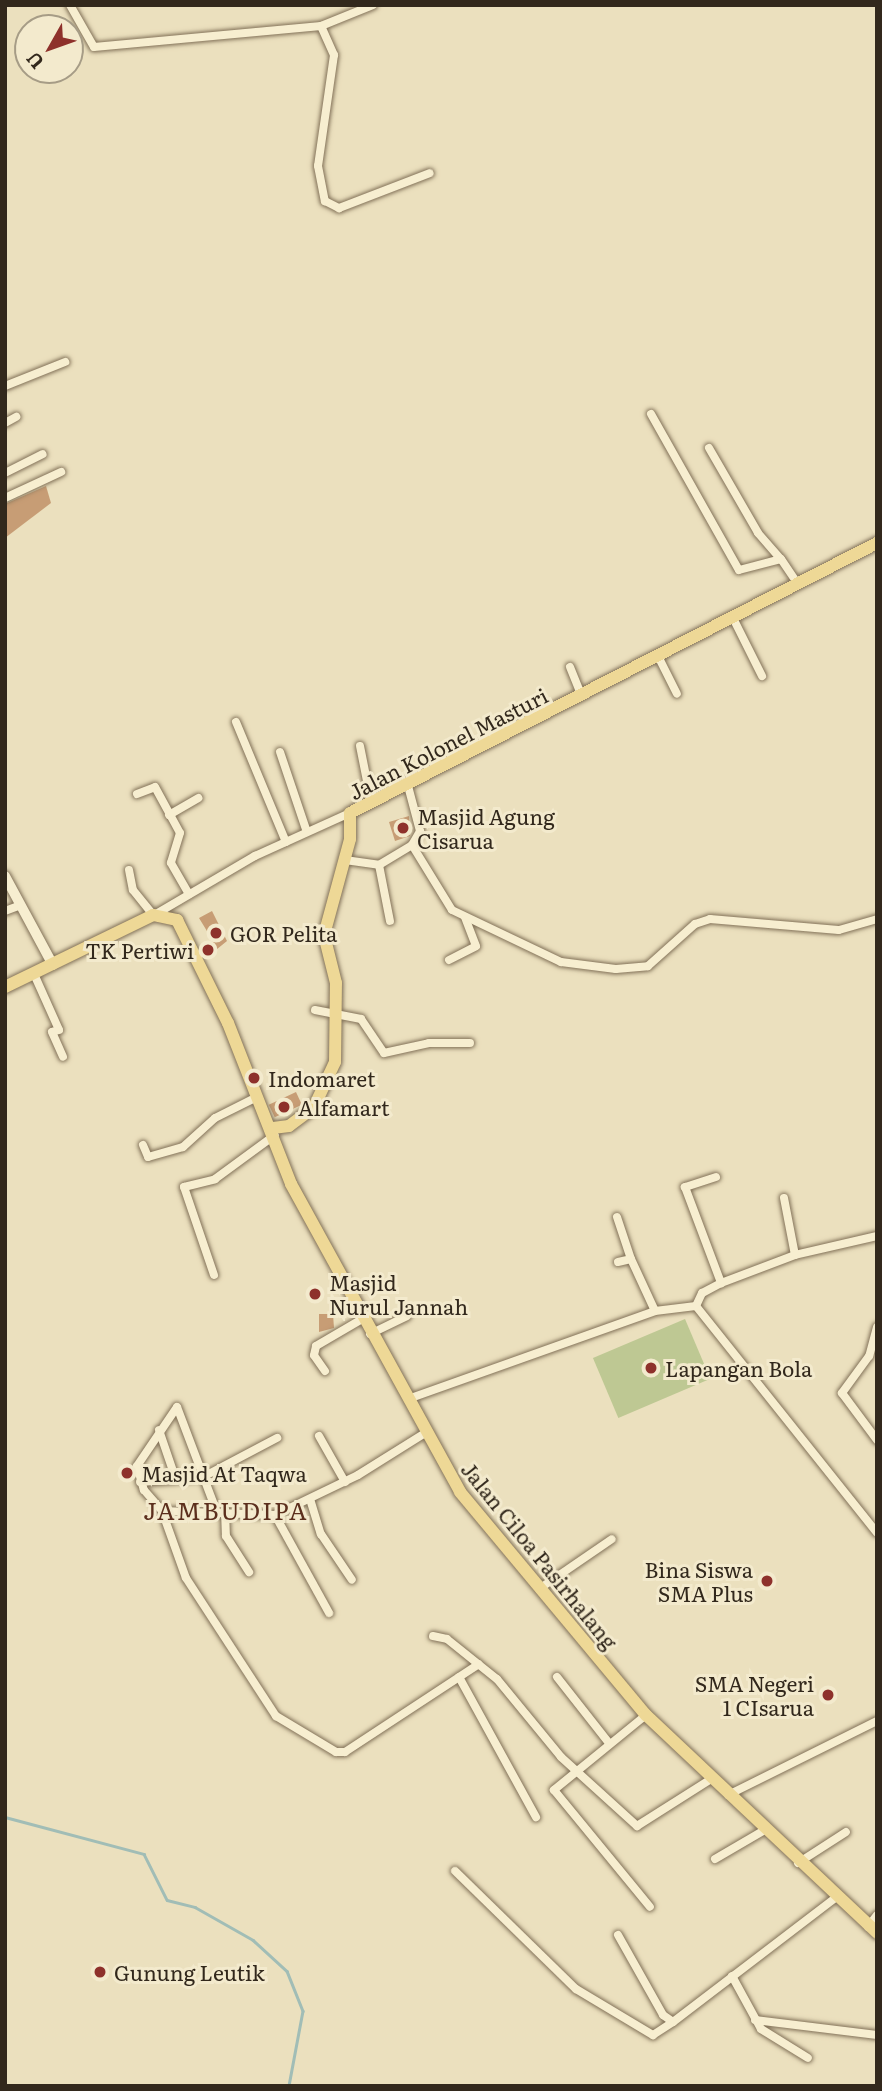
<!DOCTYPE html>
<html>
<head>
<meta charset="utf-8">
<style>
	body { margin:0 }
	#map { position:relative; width:882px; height:2091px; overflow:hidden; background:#ebe0be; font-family:Literata,serif }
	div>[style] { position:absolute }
	.green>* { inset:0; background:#bec893; transform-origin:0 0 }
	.stream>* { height:2.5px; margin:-1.25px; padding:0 1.25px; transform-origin:1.25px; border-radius:1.25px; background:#a1bdb6 }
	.building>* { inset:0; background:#c79d75; transform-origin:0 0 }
	.roads { filter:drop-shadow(0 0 2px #827158) drop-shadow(0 0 2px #827158) }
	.street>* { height:8px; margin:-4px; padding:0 4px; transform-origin:4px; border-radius:4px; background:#f7eed0 }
	.secondary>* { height:10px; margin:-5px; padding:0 5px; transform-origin:5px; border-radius:5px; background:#f7eed0 }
	.primary>* { height:12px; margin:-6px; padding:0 6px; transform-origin:6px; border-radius:6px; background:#eed896 }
	.dots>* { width:19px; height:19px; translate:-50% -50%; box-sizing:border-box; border:4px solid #f3eacd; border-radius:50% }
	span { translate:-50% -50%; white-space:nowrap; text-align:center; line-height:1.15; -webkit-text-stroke:6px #f3eacd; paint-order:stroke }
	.street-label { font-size:21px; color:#32281c }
	.poi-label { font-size:21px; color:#32281c }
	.left { translate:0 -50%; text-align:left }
	.right { translate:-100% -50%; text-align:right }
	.quarter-label { font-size:24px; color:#5c2f1d; letter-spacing:2px }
	.frame { position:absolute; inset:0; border:7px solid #32281c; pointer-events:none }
	.north { position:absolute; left:14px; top:14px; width:70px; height:70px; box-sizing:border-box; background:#f3eacd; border:2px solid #a69c86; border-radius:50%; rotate:230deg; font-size:19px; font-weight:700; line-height:28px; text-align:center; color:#32281c }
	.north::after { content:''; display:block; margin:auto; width:24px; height:32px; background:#8e312b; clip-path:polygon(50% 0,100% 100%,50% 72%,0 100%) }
</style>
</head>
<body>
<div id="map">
	<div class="green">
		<i style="left:685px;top:1319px;width:65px;height:100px;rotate:67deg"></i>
	</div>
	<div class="stream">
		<i style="left:5px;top:1817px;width:144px;rotate:14.9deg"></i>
		<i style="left:144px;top:1854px;width:51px;rotate:63.4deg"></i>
		<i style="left:167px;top:1900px;width:29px;rotate:14deg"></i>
		<i style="left:195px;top:1907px;width:67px;rotate:29.6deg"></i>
		<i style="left:253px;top:1940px;width:46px;rotate:42.4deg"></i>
		<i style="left:287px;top:1971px;width:43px;rotate:68.2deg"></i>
		<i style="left:303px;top:2011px;width:76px;rotate:100.6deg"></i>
	</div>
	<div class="building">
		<i style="clip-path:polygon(46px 486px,51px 503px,5px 538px,5px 504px)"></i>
		<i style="clip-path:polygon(409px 816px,410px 836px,395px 841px,389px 822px)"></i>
		<i style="clip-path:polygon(212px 911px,227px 941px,206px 958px,201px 948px,213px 941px,199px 918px)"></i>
		<i style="left:296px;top:1092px;width:14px;height:30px;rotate:65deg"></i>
		<i style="clip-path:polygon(319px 1314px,333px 1314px,334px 1328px,319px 1332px)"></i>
	</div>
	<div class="roads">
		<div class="street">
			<i style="left:70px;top:5px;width:48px;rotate:60.3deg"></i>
			<i style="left:94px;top:47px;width:228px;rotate:-5.3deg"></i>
			<i style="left:321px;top:26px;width:56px;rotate:-22deg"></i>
			<i style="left:321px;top:26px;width:32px;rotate:66deg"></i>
			<i style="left:334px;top:55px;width:112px;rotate:98.2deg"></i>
			<i style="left:318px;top:166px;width:36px;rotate:79deg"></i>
			<i style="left:325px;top:201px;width:16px;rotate:27deg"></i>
			<i style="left:339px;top:208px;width:97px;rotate:-21deg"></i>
			<i style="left:5px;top:386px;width:65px;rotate:-21.8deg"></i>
			<i style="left:651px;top:414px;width:179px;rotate:60.6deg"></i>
			<i style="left:739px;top:570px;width:43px;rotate:-14.7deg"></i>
			<i style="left:781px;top:559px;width:30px;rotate:56deg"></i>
			<i style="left:5px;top:423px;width:13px;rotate:-29deg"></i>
			<i style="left:709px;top:448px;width:98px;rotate:60deg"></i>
			<i style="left:758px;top:533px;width:35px;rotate:49deg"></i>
			<i style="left:5px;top:473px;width:42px;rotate:-26.6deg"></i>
			<i style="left:5px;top:498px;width:62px;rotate:-24.9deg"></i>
			<i style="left:733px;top:618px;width:65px;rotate:63.4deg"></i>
			<i style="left:658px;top:656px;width:42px;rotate:63.4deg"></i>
			<i style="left:570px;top:667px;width:31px;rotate:68deg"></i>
			<i style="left:236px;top:722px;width:130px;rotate:67.4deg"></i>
			<i style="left:360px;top:746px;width:56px;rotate:78.7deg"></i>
			<i style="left:280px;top:752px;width:84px;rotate:71.4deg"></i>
			<i style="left:137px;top:794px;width:19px;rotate:-21deg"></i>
			<i style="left:155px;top:787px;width:52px;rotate:61.5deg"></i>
			<i style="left:180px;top:833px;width:31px;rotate:107deg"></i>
			<i style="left:171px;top:863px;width:36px;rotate:60deg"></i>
			<i style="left:169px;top:815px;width:34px;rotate:-30deg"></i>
			<i style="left:412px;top:845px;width:76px;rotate:58.4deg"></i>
			<i style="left:452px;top:910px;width:121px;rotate:25.5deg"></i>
			<i style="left:561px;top:962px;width:55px;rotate:7.3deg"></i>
			<i style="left:616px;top:969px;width:32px;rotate:-5deg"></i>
			<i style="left:648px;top:966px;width:63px;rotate:-41.8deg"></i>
			<i style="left:695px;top:924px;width:16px;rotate:-18deg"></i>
			<i style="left:710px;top:919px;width:129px;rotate:4.9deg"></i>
			<i style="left:839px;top:930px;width:40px;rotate:-16deg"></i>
			<i style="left:345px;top:860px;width:34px;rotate:8deg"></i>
			<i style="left:379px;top:865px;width:39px;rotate:-31deg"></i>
			<i style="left:412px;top:845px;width:16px;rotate:-60deg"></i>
			<i style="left:420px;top:831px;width:51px;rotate:-104.9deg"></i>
			<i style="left:379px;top:865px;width:57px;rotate:78.9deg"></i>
			<i style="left:129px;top:870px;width:20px;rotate:79deg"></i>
			<i style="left:133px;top:890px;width:32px;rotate:51deg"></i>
			<i style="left:5px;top:911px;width:17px;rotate:-21deg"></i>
			<i style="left:156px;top:914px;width:115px;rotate:-30.4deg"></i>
			<i style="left:255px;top:856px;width:104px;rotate:-24.4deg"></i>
			<i style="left:449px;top:960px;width:30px;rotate:-27deg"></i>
			<i style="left:476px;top:946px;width:31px;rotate:-111deg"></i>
			<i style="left:34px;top:974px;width:61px;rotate:65.9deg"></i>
			<i style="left:59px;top:1030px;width:7px;rotate:164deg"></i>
			<i style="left:52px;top:1032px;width:27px;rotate:66deg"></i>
			<i style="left:315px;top:1010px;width:47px;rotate:11.1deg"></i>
			<i style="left:361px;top:1019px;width:41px;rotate:55.9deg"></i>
			<i style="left:384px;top:1053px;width:46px;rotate:-12.5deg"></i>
			<i style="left:429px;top:1043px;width:41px"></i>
			<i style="left:143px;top:1145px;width:13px;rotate:67deg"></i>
			<i style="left:148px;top:1157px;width:36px;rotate:-16deg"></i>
			<i style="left:183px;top:1147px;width:43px;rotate:-42.2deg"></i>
			<i style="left:215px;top:1118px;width:45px;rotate:-26.6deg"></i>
			<i style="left:716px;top:1177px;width:33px;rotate:162deg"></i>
			<i style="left:685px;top:1187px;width:103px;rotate:69.4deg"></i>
			<i style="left:784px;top:1198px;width:58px;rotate:79.1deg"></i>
			<i style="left:617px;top:1217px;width:44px;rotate:71.6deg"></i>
			<i style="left:877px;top:1236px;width:84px;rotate:167deg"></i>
			<i style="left:795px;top:1255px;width:79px;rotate:159.3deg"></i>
			<i style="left:721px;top:1283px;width:21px;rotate:152deg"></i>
			<i style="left:702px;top:1293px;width:14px;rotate:115deg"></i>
			<i style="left:696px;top:1306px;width:290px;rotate:51.4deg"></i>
			<i style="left:618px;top:1262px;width:13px;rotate:-13deg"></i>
			<i style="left:631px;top:1259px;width:57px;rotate:65.2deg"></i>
			<i style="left:214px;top:1275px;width:93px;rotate:-108.8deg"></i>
			<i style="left:184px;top:1187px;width:32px;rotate:-14deg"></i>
			<i style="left:215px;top:1179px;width:74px;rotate:-36.3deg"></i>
			<i style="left:877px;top:1327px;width:30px;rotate:105deg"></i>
			<i style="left:869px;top:1356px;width:46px;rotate:126.1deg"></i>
			<i style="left:842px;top:1393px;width:59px;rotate:53.3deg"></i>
			<i style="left:370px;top:1334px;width:41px;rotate:-25.9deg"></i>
			<i style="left:325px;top:1371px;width:19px;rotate:-125deg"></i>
			<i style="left:314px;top:1355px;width:9px;rotate:-77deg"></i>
			<i style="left:316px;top:1346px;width:53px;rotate:-30.4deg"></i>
			<i style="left:408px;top:1399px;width:262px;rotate:-19.6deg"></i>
			<i style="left:655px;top:1311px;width:41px;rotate:-7deg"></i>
			<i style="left:159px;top:1430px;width:50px;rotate:71.2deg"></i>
			<i style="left:319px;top:1436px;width:53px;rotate:60.5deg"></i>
			<i style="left:140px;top:1482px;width:63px;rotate:-4.5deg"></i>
			<i style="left:203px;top:1477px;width:84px;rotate:-27.8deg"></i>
			<i style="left:310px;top:1499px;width:37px;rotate:73deg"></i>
			<i style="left:321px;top:1534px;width:55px;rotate:56deg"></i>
			<i style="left:216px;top:1510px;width:110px;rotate:-110.7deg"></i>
			<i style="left:177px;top:1407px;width:71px;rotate:124.1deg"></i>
			<i style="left:137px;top:1466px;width:25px;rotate:74deg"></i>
			<i style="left:144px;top:1490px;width:28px;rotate:49deg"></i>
			<i style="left:162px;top:1511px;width:113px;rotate:2deg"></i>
			<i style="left:275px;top:1515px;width:92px;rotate:-25.7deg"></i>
			<i style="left:358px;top:1475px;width:79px;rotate:-32.1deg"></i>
			<i style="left:225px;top:1510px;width:26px;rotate:88deg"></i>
			<i style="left:226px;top:1536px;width:43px;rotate:57.4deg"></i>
			<i style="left:162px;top:1511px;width:71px;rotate:70.3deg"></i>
			<i style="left:186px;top:1578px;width:165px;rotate:56.9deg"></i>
			<i style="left:276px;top:1716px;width:70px;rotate:31deg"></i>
			<i style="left:336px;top:1752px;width:9px"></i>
			<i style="left:345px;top:1752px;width:160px;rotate:-33.3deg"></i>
			<i style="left:275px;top:1515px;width:112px;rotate:61.1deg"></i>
			<i style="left:539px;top:1589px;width:88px;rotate:-34.4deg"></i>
			<i style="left:433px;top:1636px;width:14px;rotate:12deg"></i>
			<i style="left:447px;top:1639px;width:64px;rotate:38.7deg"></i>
			<i style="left:497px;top:1679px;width:101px;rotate:50.6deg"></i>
			<i style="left:561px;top:1757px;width:103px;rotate:42.2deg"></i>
			<i style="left:637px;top:1826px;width:88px;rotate:-32.4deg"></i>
			<i style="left:459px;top:1677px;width:160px;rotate:61.2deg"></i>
			<i style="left:557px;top:1677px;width:84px;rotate:51.8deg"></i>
			<i style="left:646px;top:1715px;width:119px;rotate:140.8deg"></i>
			<i style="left:554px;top:1790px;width:151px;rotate:50.6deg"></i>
			<i style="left:728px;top:1795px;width:166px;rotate:-26.4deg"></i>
			<i style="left:715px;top:1859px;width:56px;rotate:-30.3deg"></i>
			<i style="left:798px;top:1863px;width:57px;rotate:-32.9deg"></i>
			<i style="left:455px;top:1871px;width:169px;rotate:44.3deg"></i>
			<i style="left:576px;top:1989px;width:90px;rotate:30.9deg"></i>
			<i style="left:653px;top:2035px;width:24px;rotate:-33deg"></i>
			<i style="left:868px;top:1927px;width:15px;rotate:-53deg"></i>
			<i style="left:618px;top:1935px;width:92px;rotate:60.6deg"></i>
			<i style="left:663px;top:2015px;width:12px;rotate:35deg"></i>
			<i style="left:673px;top:2022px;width:204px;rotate:-37.4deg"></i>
			<i style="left:732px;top:1976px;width:60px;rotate:61.3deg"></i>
			<i style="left:761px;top:2029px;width:55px;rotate:31.7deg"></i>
			<i style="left:755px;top:2020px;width:123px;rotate:7deg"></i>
		</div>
		<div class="secondary">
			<i style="left:5px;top:876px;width:101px;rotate:61.7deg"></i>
		</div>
		<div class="primary">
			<i style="left:5px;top:987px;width:165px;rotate:-25.9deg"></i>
			<i style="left:153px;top:915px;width:25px;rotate:12deg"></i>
			<i style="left:177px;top:920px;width:115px;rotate:63.7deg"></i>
			<i style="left:228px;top:1023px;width:173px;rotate:68.6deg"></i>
			<i style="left:291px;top:1184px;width:351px;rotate:61.2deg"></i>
			<i style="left:460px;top:1492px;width:290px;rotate:50.2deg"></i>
			<i style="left:646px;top:1715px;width:318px;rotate:43.3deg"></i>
			<i style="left:273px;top:1128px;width:16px;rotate:-7deg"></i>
			<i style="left:289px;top:1126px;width:31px;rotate:-37deg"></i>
			<i style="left:314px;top:1107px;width:50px;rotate:-65deg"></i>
			<i style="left:335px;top:1062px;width:79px;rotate:-89.3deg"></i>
			<i style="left:336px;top:983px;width:49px;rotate:-104deg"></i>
			<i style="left:324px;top:935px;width:99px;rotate:-74.8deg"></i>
			<i style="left:350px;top:839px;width:26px;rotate:-90deg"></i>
			<i style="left:350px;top:813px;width:592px;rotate:-27.13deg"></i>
		</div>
	</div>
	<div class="dots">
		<i style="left:403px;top:828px;background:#8e312b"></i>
		<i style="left:216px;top:933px;background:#8e312b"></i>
		<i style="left:208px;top:950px;background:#8e312b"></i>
		<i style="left:254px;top:1078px;background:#8e312b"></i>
		<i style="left:284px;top:1107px;background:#8e312b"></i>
		<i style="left:315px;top:1294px;background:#8e312b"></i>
		<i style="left:651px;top:1368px;background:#8e312b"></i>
		<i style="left:127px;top:1473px;background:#8e312b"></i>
		<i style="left:767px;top:1581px;background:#8e312b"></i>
		<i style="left:828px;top:1695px;background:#8e312b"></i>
		<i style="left:100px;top:1972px;background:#8e312b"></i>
	</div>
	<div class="street-label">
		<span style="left:448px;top:743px;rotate:-27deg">Jalan Kolonel Masturi</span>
		<span style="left:540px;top:1555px;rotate:51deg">Jalan Ciloa Pasirhalang</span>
	</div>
	<div class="poi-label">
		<span class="left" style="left:417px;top:828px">Masjid Agung<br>Cisarua</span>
		<span class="left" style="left:230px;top:933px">GOR Pelita</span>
		<span class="right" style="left:194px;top:950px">TK Pertiwi</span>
		<span class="left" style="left:268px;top:1078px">Indomaret</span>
		<span class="left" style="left:298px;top:1107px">Alfamart</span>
		<span class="left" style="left:329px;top:1294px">Masjid<br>Nurul Jannah</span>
		<span class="left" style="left:665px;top:1368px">Lapangan Bola</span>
		<span class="left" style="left:141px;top:1473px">Masjid At Taqwa</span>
		<span class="right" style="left:753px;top:1581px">Bina Siswa<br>SMA Plus</span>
		<span class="right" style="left:814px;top:1695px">SMA Negeri<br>1 CIsarua</span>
		<span class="left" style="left:114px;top:1972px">Gunung Leutik</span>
	</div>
	<div class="quarter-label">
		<span style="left:226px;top:1510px">JAMBUDIPA</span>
	</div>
	<div class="frame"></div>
	<div class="north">U</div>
</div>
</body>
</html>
